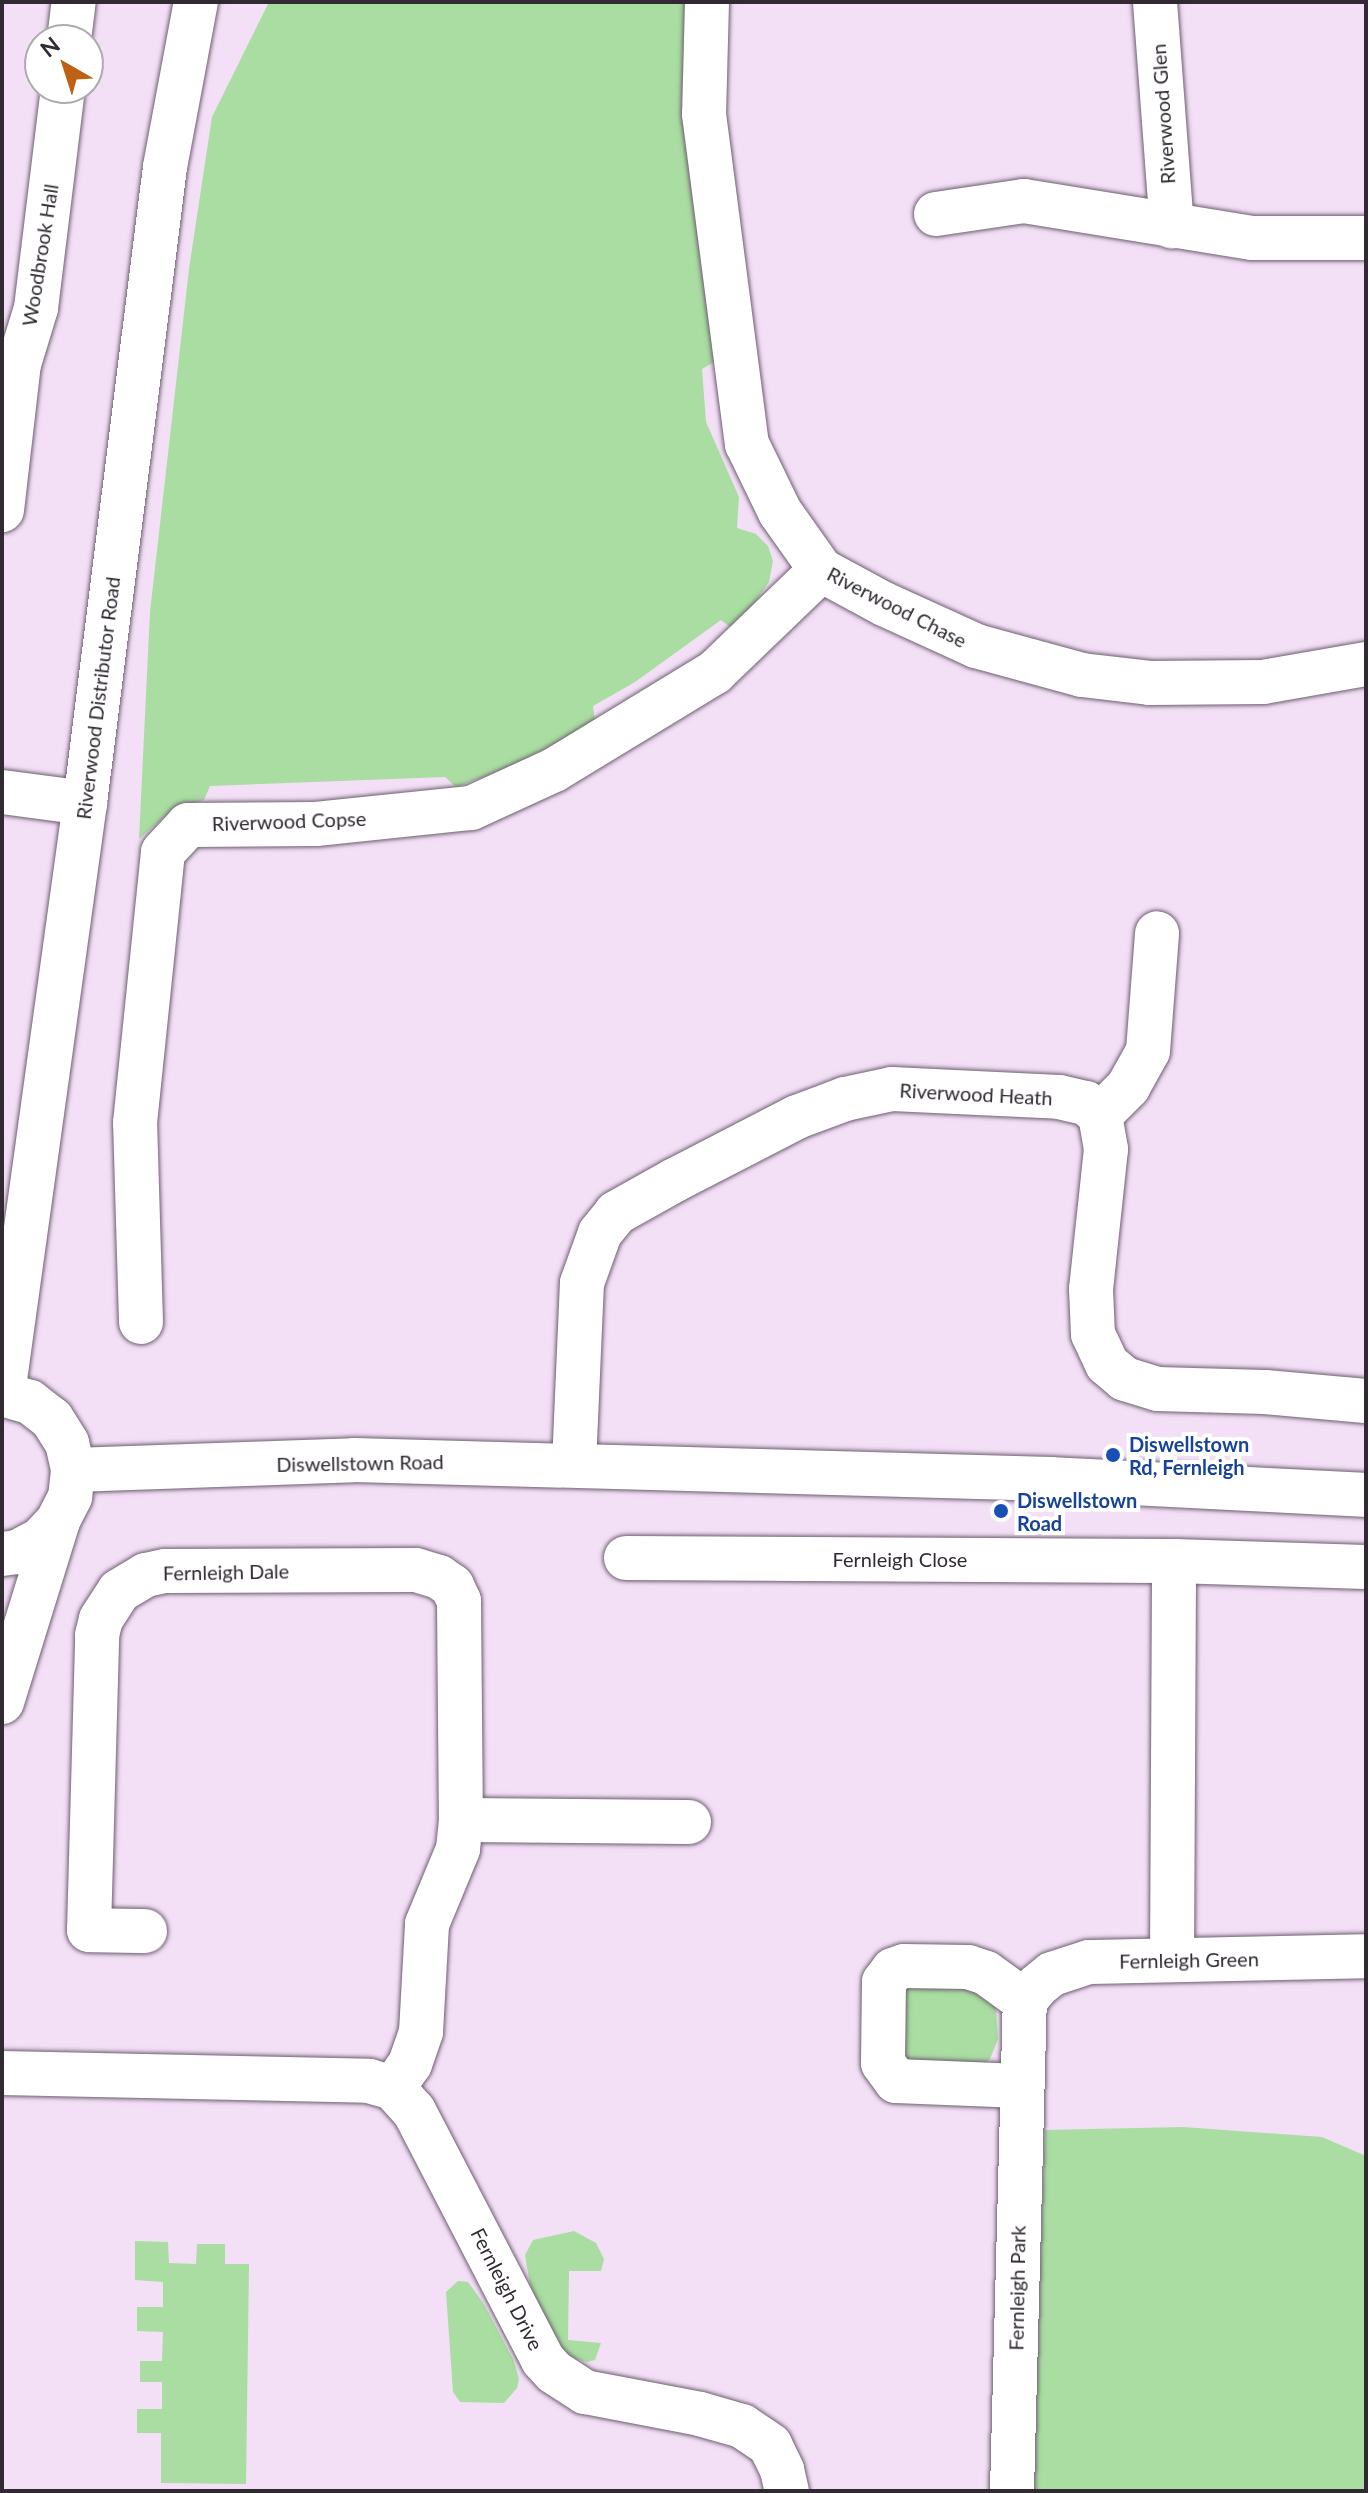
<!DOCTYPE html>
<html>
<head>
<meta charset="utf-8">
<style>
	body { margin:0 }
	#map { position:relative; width:1368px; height:2493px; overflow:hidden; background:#f3e0f6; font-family:Lato,sans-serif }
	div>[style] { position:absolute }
	.green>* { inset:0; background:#a9dda1 }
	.roads { filter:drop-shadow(0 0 2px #6e5e71) drop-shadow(0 0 2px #6e5e71) }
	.street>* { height:44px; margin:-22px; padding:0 22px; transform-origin:22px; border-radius:22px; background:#fff }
	.secondary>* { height:44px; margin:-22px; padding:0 22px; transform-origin:22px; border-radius:22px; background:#fff }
	.dots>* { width:22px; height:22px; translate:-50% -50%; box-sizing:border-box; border:4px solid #fff; border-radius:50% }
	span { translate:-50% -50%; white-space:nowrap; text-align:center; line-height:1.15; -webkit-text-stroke:8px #fff; paint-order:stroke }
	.street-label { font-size:20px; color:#312a33 }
	.transit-label { font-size:20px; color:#164399; font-weight:700 }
	.left { translate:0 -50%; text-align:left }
	.frame { position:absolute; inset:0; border:4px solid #312a33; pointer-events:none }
	.north { position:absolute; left:24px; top:24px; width:80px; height:80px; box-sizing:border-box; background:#fff; border:2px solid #adaaad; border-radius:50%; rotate:321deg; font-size:22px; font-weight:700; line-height:32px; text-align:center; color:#312a33 }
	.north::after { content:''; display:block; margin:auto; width:28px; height:36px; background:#be6112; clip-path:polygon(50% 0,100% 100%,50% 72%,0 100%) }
</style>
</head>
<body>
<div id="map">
	<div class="green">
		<i style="clip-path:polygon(269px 2px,697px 2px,721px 358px,702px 369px,706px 422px,739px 497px,737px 528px,756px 534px,768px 546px,773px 561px,769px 582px,735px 631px,721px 620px,635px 682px,593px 706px,595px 723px,512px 766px,456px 787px,445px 777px,210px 786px,204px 800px,173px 809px,139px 839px,150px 612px,189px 269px,212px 117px)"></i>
		<i style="clip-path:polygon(907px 1984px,966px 1985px,990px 2001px,996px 2008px,998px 2039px,990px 2059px,985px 2063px,898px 2062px,898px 1991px)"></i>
		<i style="clip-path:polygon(1183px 2127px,1322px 2137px,1366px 2156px,1366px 2491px,1032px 2491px,1045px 2130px)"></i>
		<i style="clip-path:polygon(574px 2231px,596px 2243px,604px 2259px,601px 2271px,569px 2271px,568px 2340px,601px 2343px,595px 2360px,587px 2362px,569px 2357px,560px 2348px,531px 2291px,525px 2255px,533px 2240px)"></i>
		<i style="clip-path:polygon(135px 2241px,168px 2242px,169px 2263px,196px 2264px,197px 2244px,225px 2244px,225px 2264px,249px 2264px,246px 2484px,161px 2483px,161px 2433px,137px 2433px,137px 2409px,162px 2409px,162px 2382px,140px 2382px,140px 2361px,162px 2361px,163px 2332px,137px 2331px,137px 2307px,163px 2307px,163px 2282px,135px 2280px)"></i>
		<i style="clip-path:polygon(458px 2281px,468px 2282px,484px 2304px,514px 2361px,519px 2379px,517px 2388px,504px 2403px,460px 2402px,453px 2392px,446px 2292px)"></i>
	</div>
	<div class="roads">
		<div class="street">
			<i style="left:707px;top:2px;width:112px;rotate:91.5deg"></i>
			<i style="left:704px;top:114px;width:333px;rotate:82.6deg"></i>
			<i style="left:747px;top:444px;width:76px;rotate:64.1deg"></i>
			<i style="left:780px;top:512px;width:71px;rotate:54.7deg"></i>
			<i style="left:821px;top:570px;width:72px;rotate:28.4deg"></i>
			<i style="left:884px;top:604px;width:101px;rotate:24.5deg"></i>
			<i style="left:976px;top:646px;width:110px;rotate:15.3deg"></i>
			<i style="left:1082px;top:675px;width:68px;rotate:6.7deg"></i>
			<i style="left:1150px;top:683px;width:113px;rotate:-0.5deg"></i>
			<i style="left:1263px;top:682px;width:105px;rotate:-9.9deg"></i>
			<i style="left:1155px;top:2px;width:225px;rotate:85.7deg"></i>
			<i style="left:69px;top:40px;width:38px;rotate:-83deg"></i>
			<i style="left:936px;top:214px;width:89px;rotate:-8.4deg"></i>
			<i style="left:1024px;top:201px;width:231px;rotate:9.2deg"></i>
			<i style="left:1252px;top:238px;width:114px"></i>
			<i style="left:2px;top:510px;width:147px;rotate:-83.4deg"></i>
			<i style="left:19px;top:364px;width:59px;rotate:-73.1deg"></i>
			<i style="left:36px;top:308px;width:222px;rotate:-83deg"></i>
			<i style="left:2px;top:792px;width:84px;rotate:7.5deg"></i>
			<i style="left:1100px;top:1115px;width:40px;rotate:-45deg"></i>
			<i style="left:1128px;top:1087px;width:41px;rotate:-60.9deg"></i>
			<i style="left:1148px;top:1051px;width:118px;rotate:-85.6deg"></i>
			<i style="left:141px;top:1322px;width:199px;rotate:-91.7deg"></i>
			<i style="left:135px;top:1123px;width:272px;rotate:-84.1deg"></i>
			<i style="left:163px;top:852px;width:37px;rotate:-47deg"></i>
			<i style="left:188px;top:825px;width:128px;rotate:-0.4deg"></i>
			<i style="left:316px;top:824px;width:156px;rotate:-5.9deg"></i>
			<i style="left:471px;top:808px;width:91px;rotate:-24.6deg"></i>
			<i style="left:554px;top:770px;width:188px;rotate:-31.3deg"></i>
			<i style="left:715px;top:672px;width:147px;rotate:-43.9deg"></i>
			<i style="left:574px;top:1465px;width:182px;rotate:-87.5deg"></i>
			<i style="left:582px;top:1283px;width:53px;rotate:-70.2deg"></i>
			<i style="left:600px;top:1233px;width:26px;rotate:-51deg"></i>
			<i style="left:616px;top:1213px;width:68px;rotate:-29.2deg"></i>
			<i style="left:675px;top:1180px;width:137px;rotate:-27.3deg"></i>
			<i style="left:797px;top:1117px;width:51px;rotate:-20.6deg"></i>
			<i style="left:845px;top:1099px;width:48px;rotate:-12deg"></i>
			<i style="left:892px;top:1089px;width:167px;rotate:2.7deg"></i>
			<i style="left:1059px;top:1097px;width:28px;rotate:13deg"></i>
			<i style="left:1086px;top:1103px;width:18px;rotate:41deg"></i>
			<i style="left:1100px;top:1115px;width:35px;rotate:80deg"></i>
			<i style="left:1106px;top:1149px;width:141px;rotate:96.1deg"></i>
			<i style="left:1091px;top:1289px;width:45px;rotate:87.5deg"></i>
			<i style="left:1093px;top:1334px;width:33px;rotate:65deg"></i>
			<i style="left:1107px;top:1364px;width:23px;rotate:40deg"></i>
			<i style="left:1125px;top:1379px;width:34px;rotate:17deg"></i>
			<i style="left:1157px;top:1389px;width:108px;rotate:1.6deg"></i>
			<i style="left:1265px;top:1392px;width:101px;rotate:5.1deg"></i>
			<i style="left:626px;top:1558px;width:548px;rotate:0.31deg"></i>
			<i style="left:1174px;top:1561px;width:192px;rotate:1.8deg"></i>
			<i style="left:2px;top:1702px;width:189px;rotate:-72.8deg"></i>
			<i style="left:145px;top:1931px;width:56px;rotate:-179deg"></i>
			<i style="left:89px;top:1930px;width:295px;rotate:-88.4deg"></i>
			<i style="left:97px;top:1635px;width:16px;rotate:-76deg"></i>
			<i style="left:101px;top:1619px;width:33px;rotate:-57deg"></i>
			<i style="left:119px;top:1591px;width:31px;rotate:-31deg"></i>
			<i style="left:146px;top:1575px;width:19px;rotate:-12deg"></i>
			<i style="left:165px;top:1571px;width:251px;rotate:-0.2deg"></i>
			<i style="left:416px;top:1570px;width:24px;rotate:17deg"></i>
			<i style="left:439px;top:1577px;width:16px;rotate:35deg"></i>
			<i style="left:452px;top:1586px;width:17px;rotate:65deg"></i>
			<i style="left:459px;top:1601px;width:219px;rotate:89.5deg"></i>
			<i style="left:1172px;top:1959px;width:398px;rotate:-89.7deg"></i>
			<i style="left:1025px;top:2001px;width:19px;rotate:-51deg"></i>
			<i style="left:1037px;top:1986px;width:19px;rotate:-39deg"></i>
			<i style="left:1052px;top:1974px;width:39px;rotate:-18deg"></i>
			<i style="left:1089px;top:1962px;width:277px;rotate:-1.2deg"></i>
			<i style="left:2px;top:2073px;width:367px;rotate:1.2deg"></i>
			<i style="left:369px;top:2081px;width:25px;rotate:16deg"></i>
			<i style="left:393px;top:2088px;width:31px;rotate:48deg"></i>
			<i style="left:414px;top:2111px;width:280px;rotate:62.6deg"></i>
			<i style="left:543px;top:2360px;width:16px;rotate:47deg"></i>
			<i style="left:554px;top:2372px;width:37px;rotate:33deg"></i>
			<i style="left:585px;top:2392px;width:117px;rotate:10.8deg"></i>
			<i style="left:700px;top:2414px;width:44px;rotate:15.9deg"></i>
			<i style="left:742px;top:2426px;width:34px;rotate:34deg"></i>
			<i style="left:770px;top:2445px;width:28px;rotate:64deg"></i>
			<i style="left:782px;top:2470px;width:22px;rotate:77deg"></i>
			<i style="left:1021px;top:2086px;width:125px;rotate:-177.7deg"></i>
			<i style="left:896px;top:2081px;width:22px;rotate:-126deg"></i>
			<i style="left:883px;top:2063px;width:81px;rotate:-89.3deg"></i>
			<i style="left:884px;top:1982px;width:15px;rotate:-53deg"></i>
			<i style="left:893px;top:1970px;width:12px;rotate:-20deg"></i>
			<i style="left:904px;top:1966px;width:64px;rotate:0.9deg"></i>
			<i style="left:968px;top:1967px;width:19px;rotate:18deg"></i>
			<i style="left:986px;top:1973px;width:48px;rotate:35.7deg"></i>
			<i style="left:393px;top:2088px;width:29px;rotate:-55deg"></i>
			<i style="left:410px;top:2064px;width:34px;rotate:-71deg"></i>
			<i style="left:421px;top:2032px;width:108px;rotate:-86.8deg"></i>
			<i style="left:427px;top:1924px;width:81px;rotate:-67.5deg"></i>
			<i style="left:458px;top:1849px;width:29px;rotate:-84deg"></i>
			<i style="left:461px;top:1820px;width:228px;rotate:0.5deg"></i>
			<i style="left:1012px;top:2491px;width:490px;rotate:-88.5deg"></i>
		</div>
		<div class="secondary">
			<i style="left:2px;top:1394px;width:29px;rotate:16deg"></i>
			<i style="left:30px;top:1402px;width:28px;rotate:38deg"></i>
			<i style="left:52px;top:1419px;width:28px;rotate:58deg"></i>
			<i style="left:67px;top:1443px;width:28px;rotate:77deg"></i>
			<i style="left:73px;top:1470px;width:27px;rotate:96deg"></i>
			<i style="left:70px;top:1497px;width:27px;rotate:117deg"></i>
			<i style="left:58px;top:1521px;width:26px;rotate:133deg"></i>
			<i style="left:40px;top:1540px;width:26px;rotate:152deg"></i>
			<i style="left:17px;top:1552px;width:15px;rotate:172deg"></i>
			<i style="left:3px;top:1394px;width:597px;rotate:-82.1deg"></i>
			<i style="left:85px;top:803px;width:641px;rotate:-82.83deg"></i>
			<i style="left:165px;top:167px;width:168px;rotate:-79.4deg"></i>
			<i style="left:73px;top:1470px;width:281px;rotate:-2deg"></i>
			<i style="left:354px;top:1460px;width:697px;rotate:1.56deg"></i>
			<i style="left:1051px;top:1479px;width:315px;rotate:2.9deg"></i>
		</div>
	</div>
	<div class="dots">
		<i style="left:1113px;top:1455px;background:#1a4fb4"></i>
		<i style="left:1001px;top:1511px;background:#1a4fb4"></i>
	</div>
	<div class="street-label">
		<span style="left:1163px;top:114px;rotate:-94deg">Riverwood Glen</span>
		<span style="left:40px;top:255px;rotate:-81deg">Woodbrook Hall</span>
		<span style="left:897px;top:607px;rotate:27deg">Riverwood Chase</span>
		<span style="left:98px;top:698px;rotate:-83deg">Riverwood Distributor Road</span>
		<span style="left:289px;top:821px;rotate:-2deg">Riverwood Copse</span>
		<span style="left:976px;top:1094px;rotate:3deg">Riverwood Heath</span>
		<span style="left:360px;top:1463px;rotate:-1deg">Diswellstown Road</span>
		<span style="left:900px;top:1559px">Fernleigh Close</span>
		<span style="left:226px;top:1572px;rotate:-1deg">Fernleigh Dale</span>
		<span style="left:1189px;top:1960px;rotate:-1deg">Fernleigh Green</span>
		<span style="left:1017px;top:2288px;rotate:-89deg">Fernleigh Park</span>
		<span style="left:507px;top:2289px;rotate:63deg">Fernleigh Drive</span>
	</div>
	<div class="transit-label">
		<span class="left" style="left:1129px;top:1456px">Diswellstown<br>Rd, Fernleigh</span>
		<span class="left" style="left:1017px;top:1512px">Diswellstown<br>Road</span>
	</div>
	<div class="frame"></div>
	<div class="north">N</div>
</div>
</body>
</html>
